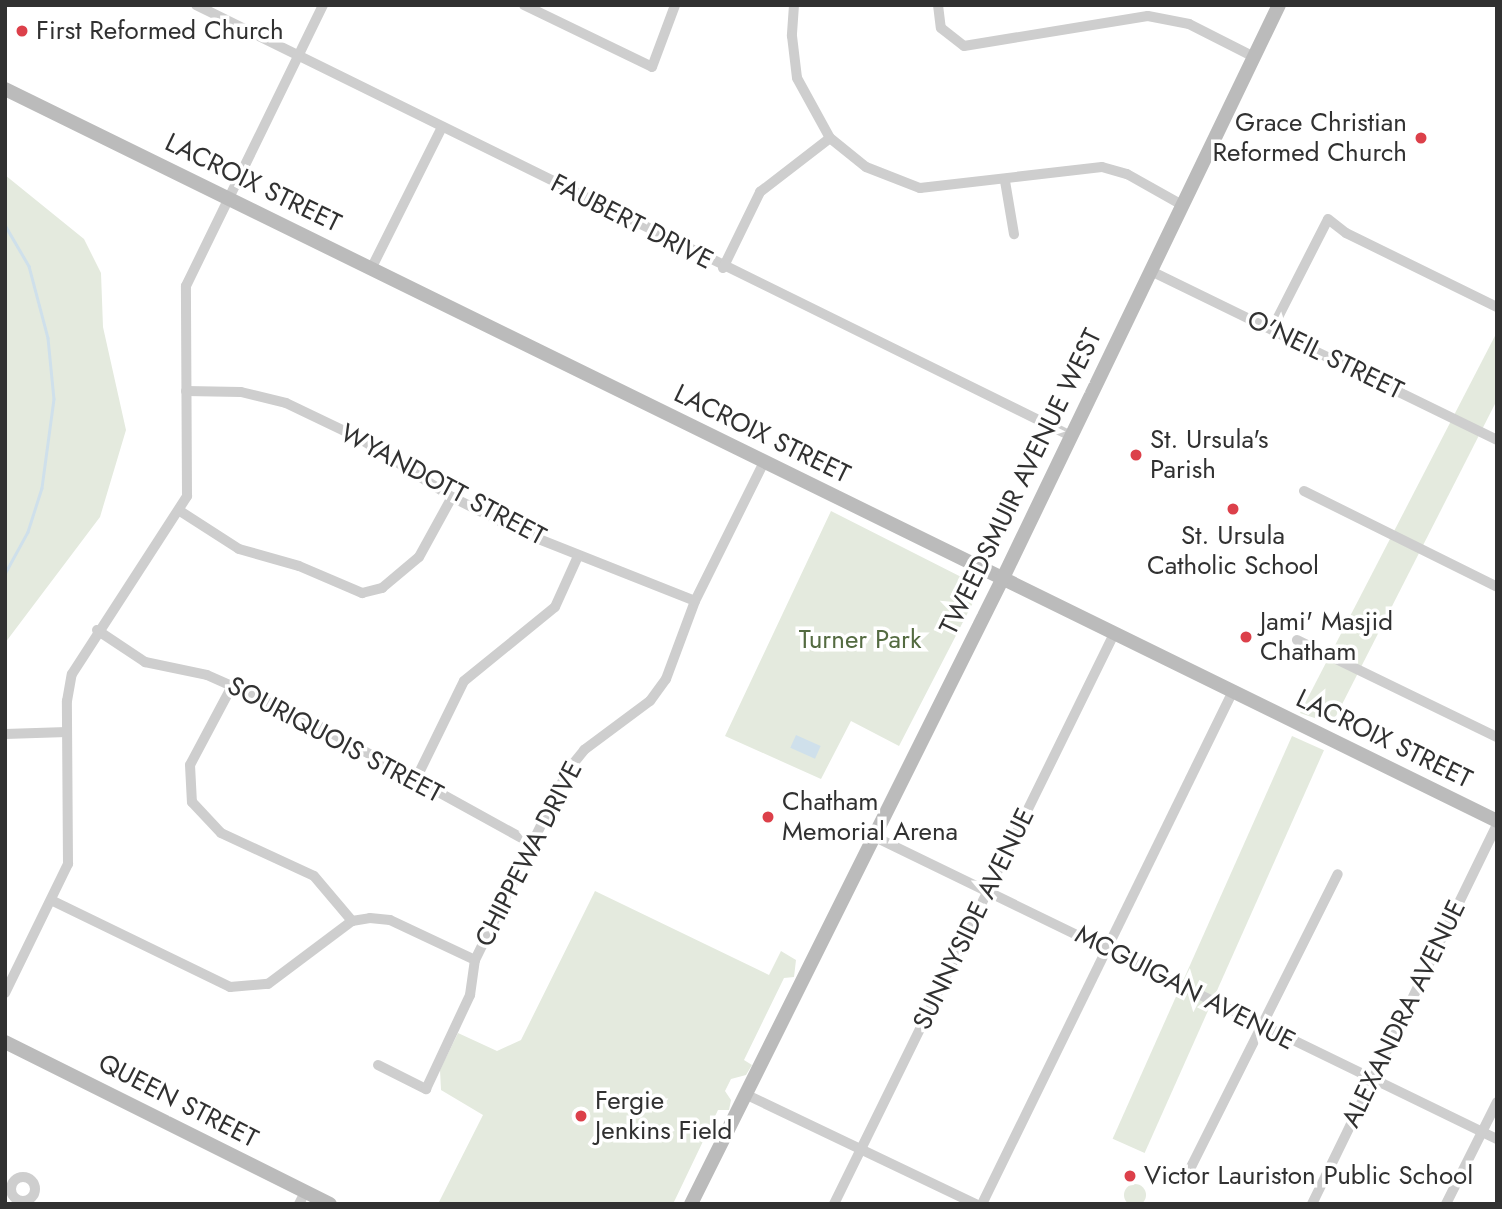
<!DOCTYPE html>
<html>
<head>
<meta charset="utf-8">
<style>
	body { margin:0 }
	#map { position:relative; width:1502px; height:1209px; overflow:hidden; background:#fff; font-family:Jost,sans-serif }
	div>[style] { position:absolute }
	.green>* { inset:0; background:#e4eade; transform-origin:0 0 }
	.round { border-radius:50% }
	.water>* { inset:0; background:#cfe0eb; transform-origin:0 0 }
	.stream>* { height:2.5px; margin:-1.25px; padding:0 1.25px; transform-origin:1.25px; border-radius:1.25px; background:#cfe0eb }
	.street>* { height:10px; margin:-5px; padding:0 5px; transform-origin:5px; border-radius:5px; background:#cecece }
	.street>.ring { margin:-5px; padding:0; box-sizing:content-box; background:none; border:10px solid #cecece; border-radius:50% }
	.secondary>* { height:14px; margin:-7px; padding:0 7px; transform-origin:7px; border-radius:7px; background:#bbb }
	.dots>* { width:19px; height:19px; translate:-50% -50%; box-sizing:border-box; border:4px solid #fff; border-radius:50% }
	span { translate:-50% -50%; white-space:nowrap; text-align:center; line-height:1.15; -webkit-text-stroke:7px #fff; paint-order:stroke }
	.poi-label { font-size:26px; color:#313131 }
	.left { translate:0 -50%; text-align:left }
	.right { translate:-100% -50%; text-align:right }
	.street-label { font-size:26px; color:#313131 }
	.park-label { font-size:26px; color:#546b41 }
	.frame { position:absolute; inset:0; border:7px solid #313131; pointer-events:none }
</style>
</head>
<body>
<div id="map">
	<div class="green">
		<i style="clip-path:polygon(5px 175px,84px 239px,101px 273px,103px 327px,126px 430px,100px 517px,5px 643px)"></i>
		<i style="clip-path:polygon(1497px 332px,1497px 400px,1332px 724px,1300px 713px)"></i>
		<i style="clip-path:polygon(831px 511px,981px 587px,899px 746px,851px 721px,821px 779px,725px 736px)"></i>
		<i style="left:1292px;top:736px;width:35px;height:441px;rotate:24deg"></i>
		<i style="clip-path:polygon(595px 891px,769px 975px,781px 951px,796px 960px,794px 977px,784px 978px,744px 1060px,752px 1065px,746px 1075px,731px 1079px,725px 1091px,731px 1100px,729px 1110px,718px 1110px,673px 1204px,438px 1204px,483px 1115px,441px 1090px,440px 1070px,458px 1033px,497px 1051px,521px 1040px)"></i>
		<i class="round" style="left:1124px;top:1184px;width:22px;height:22px"></i>
	</div>
	<div class="water">
		<i style="left:796px;top:735px;width:27px;height:14px;rotate:24deg"></i>
	</div>
	<div class="stream">
		<i style="left:5px;top:225px;width:48px;rotate:59.7deg"></i>
		<i style="left:29px;top:266px;width:74px;rotate:75.2deg"></i>
		<i style="left:48px;top:338px;width:61px;rotate:84.4deg"></i>
		<i style="left:54px;top:399px;width:90px;rotate:97.7deg"></i>
		<i style="left:42px;top:488px;width:46px;rotate:107.7deg"></i>
		<i style="left:28px;top:532px;width:48px;rotate:118.7deg"></i>
	</div>
	<div class="street">
		<i style="left:196px;top:5px;width:973px;rotate:26.22deg"></i>
		<i style="left:524px;top:5px;width:142px;rotate:25.8deg"></i>
		<i style="left:652px;top:67px;width:66px;rotate:-69.6deg"></i>
		<i style="left:794px;top:5px;width:31px;rotate:94deg"></i>
		<i style="left:792px;top:36px;width:42px;rotate:83.2deg"></i>
		<i style="left:797px;top:78px;width:68px;rotate:61.2deg"></i>
		<i style="left:830px;top:138px;width:46px;rotate:38.9deg"></i>
		<i style="left:866px;top:167px;width:58px;rotate:21.3deg"></i>
		<i style="left:920px;top:188px;width:183px;rotate:-6.6deg"></i>
		<i style="left:1102px;top:167px;width:26px;rotate:16deg"></i>
		<i style="left:1127px;top:174px;width:63px;rotate:29.4deg"></i>
		<i style="left:938px;top:5px;width:23px;rotate:83deg"></i>
		<i style="left:941px;top:28px;width:29px;rotate:38deg"></i>
		<i style="left:964px;top:46px;width:186px;rotate:-9.3deg"></i>
		<i style="left:1148px;top:16px;width:42px;rotate:11deg"></i>
		<i style="left:1189px;top:24px;width:73px;rotate:26.9deg"></i>
		<i style="left:1005px;top:181px;width:54px;rotate:80.4deg"></i>
		<i style="left:723px;top:268px;width:85px;rotate:-64deg"></i>
		<i style="left:760px;top:192px;width:88px;rotate:-37.6deg"></i>
		<i style="left:371px;top:269px;width:159px;rotate:-63.4deg"></i>
		<i style="left:1153px;top:272px;width:383px;rotate:26deg"></i>
		<i style="left:1272px;top:329px;width:123px;rotate:-63deg"></i>
		<i style="left:1328px;top:219px;width:23px;rotate:38deg"></i>
		<i style="left:1346px;top:233px;width:168px;rotate:26.1deg"></i>
		<i style="left:186px;top:391px;width:55px;rotate:1deg"></i>
		<i style="left:241px;top:392px;width:46px;rotate:13.7deg"></i>
		<i style="left:286px;top:403px;width:81px;rotate:25.6deg"></i>
		<i style="left:359px;top:438px;width:110px;rotate:32.4deg"></i>
		<i style="left:452px;top:497px;width:77px;rotate:26.9deg"></i>
		<i style="left:521px;top:532px;width:187px;rotate:21.6deg"></i>
		<i style="left:1304px;top:491px;width:216px;rotate:26.4deg"></i>
		<i style="left:180px;top:511px;width:70px;rotate:32.8deg"></i>
		<i style="left:239px;top:549px;width:62px;rotate:15.8deg"></i>
		<i style="left:299px;top:566px;width:69px;rotate:23.2deg"></i>
		<i style="left:362px;top:593px;width:21px;rotate:-14deg"></i>
		<i style="left:382px;top:588px;width:48px;rotate:-40deg"></i>
		<i style="left:419px;top:557px;width:68px;rotate:-61.2deg"></i>
		<i style="left:97px;top:630px;width:58px;rotate:33.7deg"></i>
		<i style="left:145px;top:662px;width:63px;rotate:11.8deg"></i>
		<i style="left:207px;top:675px;width:108px;rotate:24deg"></i>
		<i style="left:306px;top:719px;width:258px;rotate:28.9deg"></i>
		<i style="left:1297px;top:640px;width:222px;rotate:25.9deg"></i>
		<i style="left:232px;top:686px;width:89px;rotate:118deg"></i>
		<i style="left:190px;top:765px;width:37px;rotate:87deg"></i>
		<i style="left:192px;top:802px;width:42px;rotate:46.9deg"></i>
		<i style="left:221px;top:833px;width:102px;rotate:24.8deg"></i>
		<i style="left:314px;top:876px;width:59px;rotate:49.8deg"></i>
		<i style="left:5px;top:734px;width:62px;rotate:-1.8deg"></i>
		<i style="left:415px;top:781px;width:111px;rotate:-63.9deg"></i>
		<i style="left:464px;top:681px;width:117px;rotate:-39.1deg"></i>
		<i style="left:555px;top:607px;width:56px;rotate:-65.7deg"></i>
		<i style="left:873px;top:836px;width:694px;rotate:25.9deg"></i>
		<i style="left:53px;top:901px;width:197px;rotate:25.9deg"></i>
		<i style="left:230px;top:987px;width:38px;rotate:-5deg"></i>
		<i style="left:268px;top:984px;width:105px;rotate:-36.9deg"></i>
		<i style="left:352px;top:921px;width:18px;rotate:-9deg"></i>
		<i style="left:370px;top:918px;width:20px;rotate:6deg"></i>
		<i style="left:390px;top:920px;width:94px;rotate:25.2deg"></i>
		<i style="left:5px;top:993px;width:144px;rotate:-64deg"></i>
		<i style="left:68px;top:864px;width:163px;rotate:-90.4deg"></i>
		<i style="left:67px;top:701px;width:27px;rotate:-80deg"></i>
		<i style="left:72px;top:674px;width:212px;rotate:-57.1deg"></i>
		<i style="left:187px;top:496px;width:210px;rotate:-90.3deg"></i>
		<i style="left:186px;top:286px;width:313px;rotate:-64deg"></i>
		<i style="left:378px;top:1065px;width:54px;rotate:26.6deg"></i>
		<i style="left:426px;top:1089px;width:104px;rotate:-64.9deg"></i>
		<i style="left:470px;top:995px;width:35px;rotate:-82deg"></i>
		<i style="left:475px;top:960px;width:212px;rotate:-63.9deg"></i>
		<i style="left:568px;top:770px;width:26px;rotate:-51deg"></i>
		<i style="left:584px;top:750px;width:82px;rotate:-36.6deg"></i>
		<i style="left:650px;top:701px;width:27px;rotate:-54deg"></i>
		<i style="left:666px;top:679px;width:83px;rotate:-69.6deg"></i>
		<i style="left:695px;top:601px;width:155px;rotate:-63.6deg"></i>
		<i style="left:745px;top:1094px;width:256px;rotate:25.5deg"></i>
		<i style="left:1189px;top:1171px;width:332px;rotate:-63.4deg"></i>
		<i class="ring" style="left:11px;top:1177px;width:14px;height:14px"></i>
		<i style="left:299px;top:1204px;width:13px;rotate:-63deg"></i>
		<i style="left:834px;top:1204px;width:635px;rotate:-63.84deg"></i>
		<i style="left:982px;top:1204px;width:571px;rotate:-63.93deg"></i>
		<i style="left:1312px;top:1204px;width:423px;rotate:-64deg"></i>
		<i style="left:1446px;top:1204px;width:114px;rotate:-63.4deg"></i>
	</div>
	<div class="secondary">
		<i style="left:5px;top:89px;width:1662px;rotate:26.13deg"></i>
		<i style="left:5px;top:1042px;width:363px;rotate:26.5deg"></i>
		<i style="left:691px;top:1204px;width:695px;rotate:-63.51deg"></i>
		<i style="left:1001px;top:582px;width:640px;rotate:-64.28deg"></i>
	</div>
	<div class="dots">
		<i style="left:22px;top:31px;background:#dc404a"></i>
		<i style="left:1421px;top:138px;background:#dc404a"></i>
		<i style="left:1136px;top:455px;background:#dc404a"></i>
		<i style="left:1233px;top:509px;background:#dc404a"></i>
		<i style="left:1246px;top:637px;background:#dc404a"></i>
		<i style="left:768px;top:817px;background:#dc404a"></i>
		<i style="left:581px;top:1116px;background:#dc404a"></i>
		<i style="left:1130px;top:1176px;background:#dc404a"></i>
	</div>
	<div class="poi-label">
		<span class="left" style="left:36px;top:31px">First Reformed Church</span>
		<span class="right" style="left:1407px;top:138px">Grace Christian<br>Reformed Church</span>
		<span class="left" style="left:1150px;top:455px">St. Ursula's<br>Parish</span>
		<span style="left:1233px;top:551px">St. Ursula<br>Catholic School</span>
		<span class="left" style="left:1260px;top:637px">Jami' Masjid<br>Chatham</span>
		<span class="left" style="left:782px;top:817px">Chatham<br>Memorial Arena</span>
		<span class="left" style="left:595px;top:1116px">Fergie<br>Jenkins Field</span>
		<span class="left" style="left:1144px;top:1176px">Victor Lauriston Public School</span>
	</div>
	<div class="street-label">
		<span style="left:253px;top:183px;rotate:26deg">LACROIX STREET</span>
		<span style="left:632px;top:222px;rotate:27deg">FAUBERT DRIVE</span>
		<span style="left:1325px;top:355px;rotate:26deg">O'NEIL STREET</span>
		<span style="left:762px;top:434px;rotate:26deg">LACROIX STREET</span>
		<span style="left:1021px;top:482px;rotate:-64deg">TWEEDSMUIR AVENUE WEST</span>
		<span style="left:443px;top:485px;rotate:28deg">WYANDOTT STREET</span>
		<span style="left:1384px;top:739px;rotate:26deg">LACROIX STREET</span>
		<span style="left:335px;top:740px;rotate:28deg">SOURIQUOIS STREET</span>
		<span style="left:529px;top:854px;rotate:-63deg">CHIPPEWA DRIVE</span>
		<span style="left:974px;top:919px;rotate:-64deg">SUNNYSIDE AVENUE</span>
		<span style="left:1185px;top:988px;rotate:27deg">MCGUIGAN AVENUE</span>
		<span style="left:1404px;top:1014px;rotate:-64deg">ALEXANDRA AVENUE</span>
		<span style="left:178px;top:1101px;rotate:27deg">QUEEN STREET</span>
	</div>
	<div class="park-label">
		<span style="left:860px;top:640px">Turner Park</span>
	</div>
	<div class="frame"></div>
</div>
</body>
</html>
